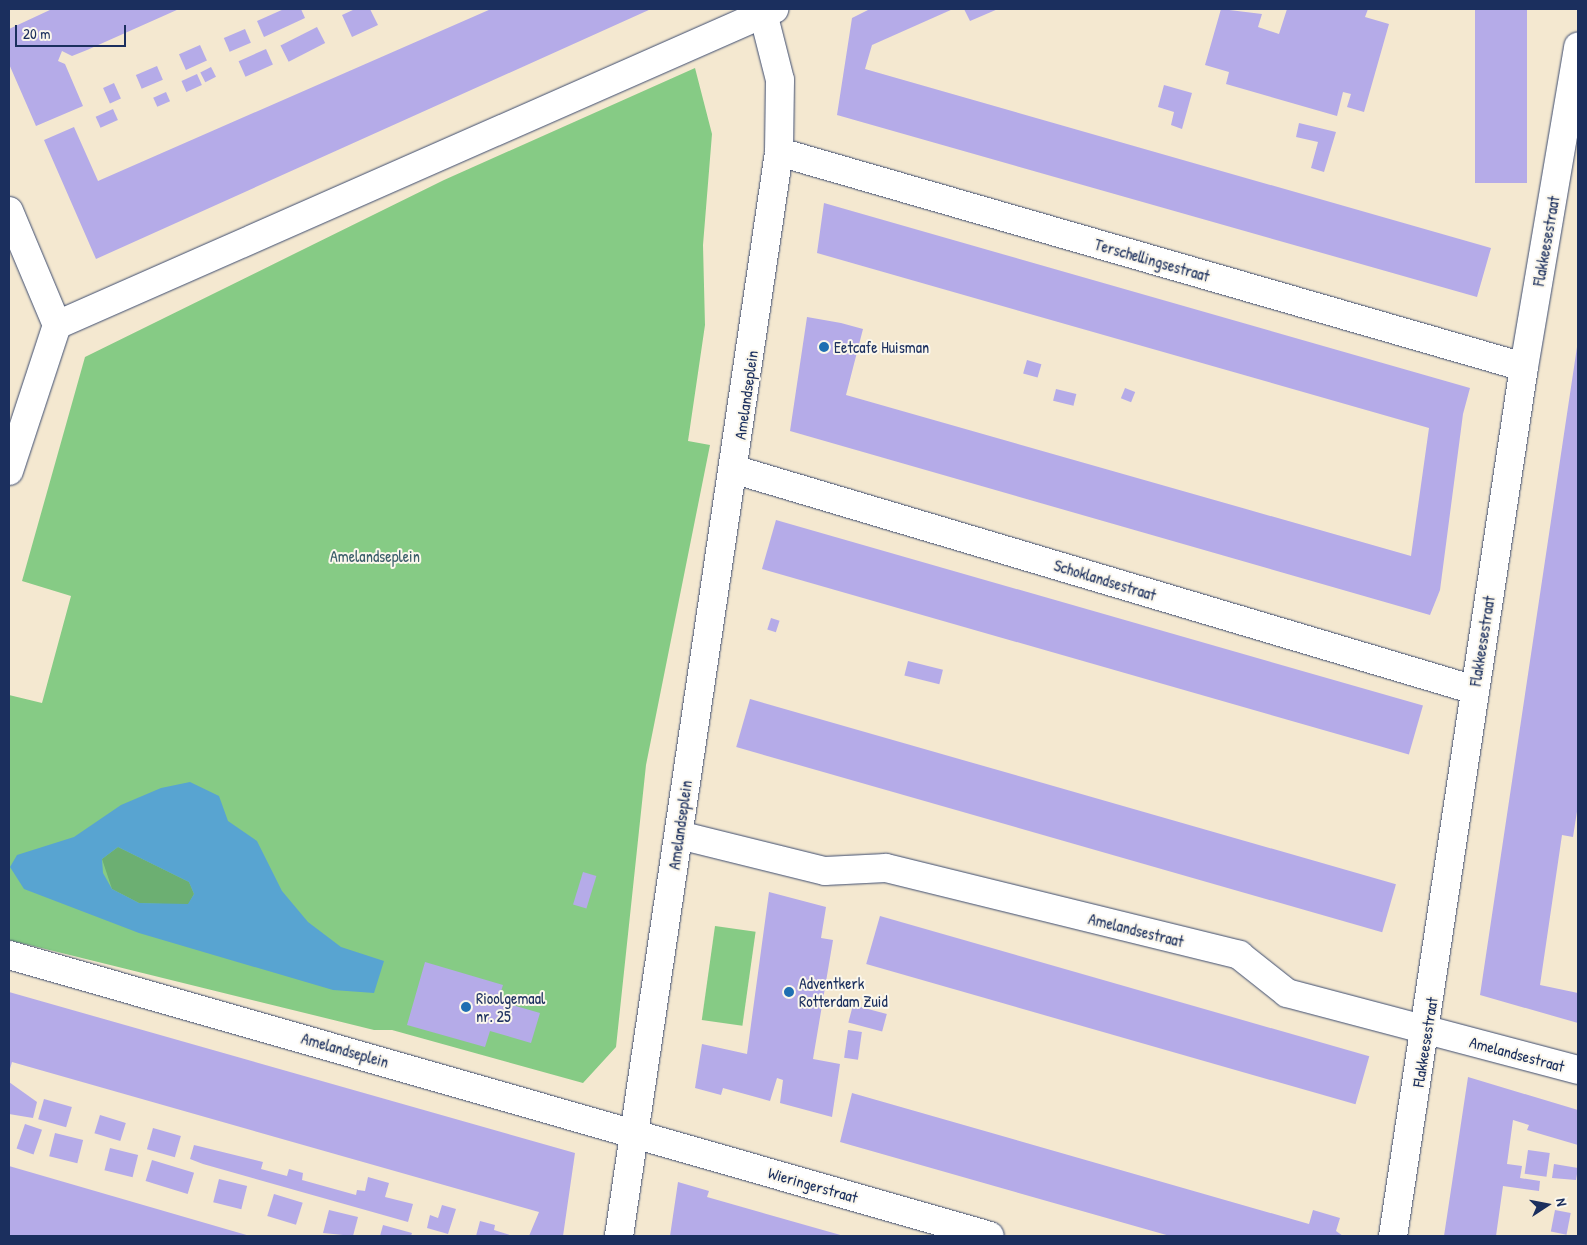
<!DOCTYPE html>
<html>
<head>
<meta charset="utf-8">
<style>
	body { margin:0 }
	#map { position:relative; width:1587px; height:1245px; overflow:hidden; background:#f4e8d0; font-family:"Patrick Hand",sans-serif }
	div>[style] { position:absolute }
	.green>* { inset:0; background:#86cb85; transform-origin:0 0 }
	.forest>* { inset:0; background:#6caf72 }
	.water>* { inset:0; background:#58a4d1 }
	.building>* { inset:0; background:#b5abe8; transform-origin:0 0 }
	.roads { filter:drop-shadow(0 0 1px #3c4b6f) drop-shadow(0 0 1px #3c4b6f) }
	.street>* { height:28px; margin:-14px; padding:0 14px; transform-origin:14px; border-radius:14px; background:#fff }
	.dots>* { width:14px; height:14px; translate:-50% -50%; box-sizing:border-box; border:2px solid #fbf7ec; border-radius:50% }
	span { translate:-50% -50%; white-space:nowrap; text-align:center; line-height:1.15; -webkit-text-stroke:4px #fbf7ec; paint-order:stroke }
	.street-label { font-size:16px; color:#1b2f5e }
	.poi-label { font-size:16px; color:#1b2f5e }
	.left { translate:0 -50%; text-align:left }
	.park-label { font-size:16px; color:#3b5e6a }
	.frame { position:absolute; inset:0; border:10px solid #1b2f5e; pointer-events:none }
	.north { position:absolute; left:1522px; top:1180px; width:50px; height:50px; -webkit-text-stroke:4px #fbf7ec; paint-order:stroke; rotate:79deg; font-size:14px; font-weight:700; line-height:20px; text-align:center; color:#1b2f5e }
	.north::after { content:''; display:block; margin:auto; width:18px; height:22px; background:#1b2f5e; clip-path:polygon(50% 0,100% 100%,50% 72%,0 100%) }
	.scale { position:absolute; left:15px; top:25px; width:111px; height:22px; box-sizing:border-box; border:2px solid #1b2f5e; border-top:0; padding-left:6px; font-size:15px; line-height:18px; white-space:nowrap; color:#1b2f5e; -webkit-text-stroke:4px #fbf7ec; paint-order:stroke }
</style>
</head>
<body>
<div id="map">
	<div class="green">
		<i style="clip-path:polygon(695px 68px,712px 134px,703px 245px,705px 325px,688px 441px,710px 445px,646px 765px,616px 1047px,583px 1083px,392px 1030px,374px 1030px,9px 940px,9px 695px,42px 703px,71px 596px,22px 581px,85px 357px,444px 180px)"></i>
		<i style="left:715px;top:926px;width:41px;height:95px;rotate:8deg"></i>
	</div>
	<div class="forest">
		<i style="clip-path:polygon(118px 847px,189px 882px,194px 894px,188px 905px,139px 903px,112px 889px,102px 859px)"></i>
	</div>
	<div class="water">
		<i style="clip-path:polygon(evenodd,190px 782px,219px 796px,228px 821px,257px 841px,282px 891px,308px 922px,341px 947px,384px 961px,374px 993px,333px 990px,139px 933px,24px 889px,10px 867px,17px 855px,74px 837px,121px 805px,161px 788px,190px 782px,118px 847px,189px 882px,194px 894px,188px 904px,139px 903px,112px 889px,103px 873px,102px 859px,118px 847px)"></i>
	</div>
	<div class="building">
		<i style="clip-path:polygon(52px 9px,179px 9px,87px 50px,72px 56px,62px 51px,58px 61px,65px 64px,83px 106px,36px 126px,9px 64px,9px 29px)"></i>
		<i style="clip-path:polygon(284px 9px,301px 9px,305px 18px,264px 37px,257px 21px)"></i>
		<i style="clip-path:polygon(355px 9px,370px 9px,378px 25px,352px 37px,342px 15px)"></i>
		<i style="clip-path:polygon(491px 9px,651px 9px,96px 259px,44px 140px,74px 127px,98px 181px)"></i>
		<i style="clip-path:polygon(870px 9px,953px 9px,872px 45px,865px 69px,1491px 248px,1477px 297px,837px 115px,852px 18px)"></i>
		<i style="clip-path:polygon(964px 9px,998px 9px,970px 21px)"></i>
		<i style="clip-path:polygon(1221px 9px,1262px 14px,1258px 27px,1279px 34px,1287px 9px,1368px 9px,1365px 17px,1389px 24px,1364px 112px,1347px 107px,1351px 94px,1343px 92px,1337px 116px,1226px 84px,1229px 72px,1205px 65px)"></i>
		<i style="left:1475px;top:9px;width:52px;height:174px"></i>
		<i style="left:317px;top:27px;width:18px;height:41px;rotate:63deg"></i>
		<i style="left:245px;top:29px;width:15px;height:23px;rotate:67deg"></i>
		<i style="left:200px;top:45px;width:17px;height:23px;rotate:66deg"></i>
		<i style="left:266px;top:49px;width:17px;height:30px;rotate:66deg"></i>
		<i style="left:157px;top:66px;width:15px;height:23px;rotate:67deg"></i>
		<i style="left:211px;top:67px;width:11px;height:12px;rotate:63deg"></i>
		<i style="left:197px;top:74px;width:12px;height:17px;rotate:66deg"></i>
		<i style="left:114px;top:83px;width:17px;height:12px;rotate:66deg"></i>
		<i style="clip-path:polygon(1164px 85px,1192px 93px,1182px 129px,1171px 125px,1174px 112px,1158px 107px)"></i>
		<i style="left:166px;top:92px;width:10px;height:14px;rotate:66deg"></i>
		<i style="left:113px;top:109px;width:12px;height:19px;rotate:66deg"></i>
		<i style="clip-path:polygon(1299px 123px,1336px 132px,1324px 172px,1311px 168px,1318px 142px,1296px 137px)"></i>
		<i style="clip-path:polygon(824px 203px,1470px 388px,1463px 414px,1440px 590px,1430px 615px,790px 431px,807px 317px,841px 323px,863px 329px,846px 395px,1411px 556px,1429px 428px,817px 253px)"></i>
		<i style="clip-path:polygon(1577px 347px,1578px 805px,1573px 837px,1562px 835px,1540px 985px,1578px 993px,1578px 1023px,1480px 995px)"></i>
		<i style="left:1027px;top:360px;width:15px;height:14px;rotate:16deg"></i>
		<i style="left:1125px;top:388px;width:11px;height:11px;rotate:22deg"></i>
		<i style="left:1056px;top:389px;width:21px;height:12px;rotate:14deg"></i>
		<i style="left:776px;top:520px;width:673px;height:51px;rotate:16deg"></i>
		<i style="left:771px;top:618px;width:9px;height:12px;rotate:18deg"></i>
		<i style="left:908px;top:661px;width:36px;height:15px;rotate:14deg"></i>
		<i style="left:750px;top:699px;width:672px;height:50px;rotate:16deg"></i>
		<i style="left:583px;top:872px;width:14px;height:34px;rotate:17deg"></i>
		<i style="clip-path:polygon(769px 892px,826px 907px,821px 938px,833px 940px,813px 1059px,840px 1064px,832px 1117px,780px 1103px,783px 1080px,777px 1078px,770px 1101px,723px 1088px,721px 1095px,695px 1088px,702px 1044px,747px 1054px)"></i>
		<i style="left:880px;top:916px;width:509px;height:50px;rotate:16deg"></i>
		<i style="clip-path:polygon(425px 962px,503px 985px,498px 1001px,540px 1013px,531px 1043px,490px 1031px,485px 1047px,407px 1025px)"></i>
		<i style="clip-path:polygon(9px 992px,575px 1153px,563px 1236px,529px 1236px,539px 1212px,12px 1062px,9px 1072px)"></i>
		<i style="left:853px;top:1005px;width:35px;height:18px;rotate:15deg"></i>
		<i style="left:848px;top:1030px;width:14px;height:28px;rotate:8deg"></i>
		<i style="clip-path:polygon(1468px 1077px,1578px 1110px,1578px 1145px,1527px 1130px,1529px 1125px,1513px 1120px,1507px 1164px,1522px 1166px,1520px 1178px,1540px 1181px,1539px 1191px,1503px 1186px,1496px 1236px,1444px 1236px)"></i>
		<i style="clip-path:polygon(9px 1082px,37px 1102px,33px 1118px,9px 1114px)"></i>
		<i style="clip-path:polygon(852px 1093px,1309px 1224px,1313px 1210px,1340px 1218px,1336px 1231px,1343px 1236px,1170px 1236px,840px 1142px)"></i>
		<i style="left:44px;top:1099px;width:29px;height:21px;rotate:16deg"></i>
		<i style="left:100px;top:1115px;width:27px;height:19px;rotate:17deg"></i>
		<i style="left:25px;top:1124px;width:18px;height:26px;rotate:19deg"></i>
		<i style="left:153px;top:1128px;width:29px;height:22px;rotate:16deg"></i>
		<i style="left:55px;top:1133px;width:29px;height:24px;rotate:14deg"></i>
		<i style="clip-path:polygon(194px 1145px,263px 1162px,261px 1169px,287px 1176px,289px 1169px,303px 1173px,302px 1180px,356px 1195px,357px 1190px,365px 1191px,368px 1177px,389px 1183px,385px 1197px,413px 1204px,408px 1222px,203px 1164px,190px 1159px)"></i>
		<i style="left:110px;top:1148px;width:29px;height:23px;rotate:14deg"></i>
		<i style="left:1528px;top:1150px;width:22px;height:24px;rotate:8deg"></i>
		<i style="left:152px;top:1160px;width:44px;height:22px;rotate:17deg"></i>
		<i style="clip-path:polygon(1554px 1164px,1578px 1168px,1576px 1180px,1552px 1178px)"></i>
		<i style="clip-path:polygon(9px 1166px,250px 1236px,9px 1235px)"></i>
		<i style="left:219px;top:1179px;width:29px;height:24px;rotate:14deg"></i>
		<i style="clip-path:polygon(678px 1182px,709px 1191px,707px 1197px,844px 1236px,670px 1236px)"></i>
		<i style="left:274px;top:1194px;width:30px;height:23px;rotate:17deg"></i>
		<i style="clip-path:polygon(442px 1205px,456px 1209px,448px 1234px,427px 1228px,430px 1215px,438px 1218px)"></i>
		<i style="clip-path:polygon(329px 1210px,358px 1217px,353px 1236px,323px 1233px)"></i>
		<i style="left:1555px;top:1210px;width:16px;height:22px;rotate:11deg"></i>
		<i style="clip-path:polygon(480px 1221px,495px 1225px,494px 1230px,513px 1236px,476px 1236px)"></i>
		<i style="clip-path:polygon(383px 1225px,412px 1233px,411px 1236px,380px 1236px)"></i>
	</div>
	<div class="roads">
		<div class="street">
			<i style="left:779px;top:152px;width:775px;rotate:16.1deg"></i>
			<i style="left:9px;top:211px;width:124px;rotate:67.2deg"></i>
			<i style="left:57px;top:325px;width:784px;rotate:-23.78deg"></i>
			<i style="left:736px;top:470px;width:771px;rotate:16.58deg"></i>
			<i style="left:9px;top:471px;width:154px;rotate:-71.8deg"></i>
			<i style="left:679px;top:835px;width:150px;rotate:13.9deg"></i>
			<i style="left:825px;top:871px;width:61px;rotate:-2.8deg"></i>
			<i style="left:886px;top:868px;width:364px;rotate:13.8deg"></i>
			<i style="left:1239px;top:955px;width:61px;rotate:38.4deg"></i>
			<i style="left:1287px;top:993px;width:301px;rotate:14.8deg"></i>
			<i style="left:9px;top:955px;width:1020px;rotate:15.98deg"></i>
			<i style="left:619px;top:1236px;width:1096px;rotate:-81.6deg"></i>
			<i style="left:779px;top:152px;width:72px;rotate:-89.2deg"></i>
			<i style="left:780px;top:80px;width:73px;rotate:-104.2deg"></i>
			<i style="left:1393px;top:1236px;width:879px;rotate:-81.43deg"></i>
			<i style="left:1524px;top:367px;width:325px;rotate:-80.4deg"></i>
		</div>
	</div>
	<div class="dots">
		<i style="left:824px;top:347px;background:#1f6fb2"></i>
		<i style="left:789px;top:992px;background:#1f6fb2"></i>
		<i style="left:466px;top:1007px;background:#1f6fb2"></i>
	</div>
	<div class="street-label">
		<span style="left:1546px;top:241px;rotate:-80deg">Flakkeesestraat</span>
		<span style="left:1152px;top:260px;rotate:16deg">Terschellingsestraat</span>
		<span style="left:746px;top:395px;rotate:-82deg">Amelandseplein</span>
		<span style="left:1105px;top:580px;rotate:17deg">Schoklandsestraat</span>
		<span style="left:1482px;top:641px;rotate:-81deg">Flakkeesestraat</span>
		<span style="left:680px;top:825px;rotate:-82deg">Amelandseplein</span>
		<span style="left:1136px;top:930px;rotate:14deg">Amelandsestraat</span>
		<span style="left:1425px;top:1042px;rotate:-81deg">Flakkeesestraat</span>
		<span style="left:345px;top:1050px;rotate:16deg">Amelandseplein</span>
		<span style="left:1517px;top:1054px;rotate:15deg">Amelandsestraat</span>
		<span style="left:813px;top:1185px;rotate:16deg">Wieringerstraat</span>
	</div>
	<div class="poi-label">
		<span class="left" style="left:834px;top:347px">Eetcafe Huisman</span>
		<span class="left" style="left:799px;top:992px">Adventkerk<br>Rotterdam Zuid</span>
		<span class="left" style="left:476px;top:1007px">Rioolgemaal<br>nr. 25</span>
	</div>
	<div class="park-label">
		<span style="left:375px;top:556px">Amelandseplein</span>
	</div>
	<div class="frame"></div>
	<div class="north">N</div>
	<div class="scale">20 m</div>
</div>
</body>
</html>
